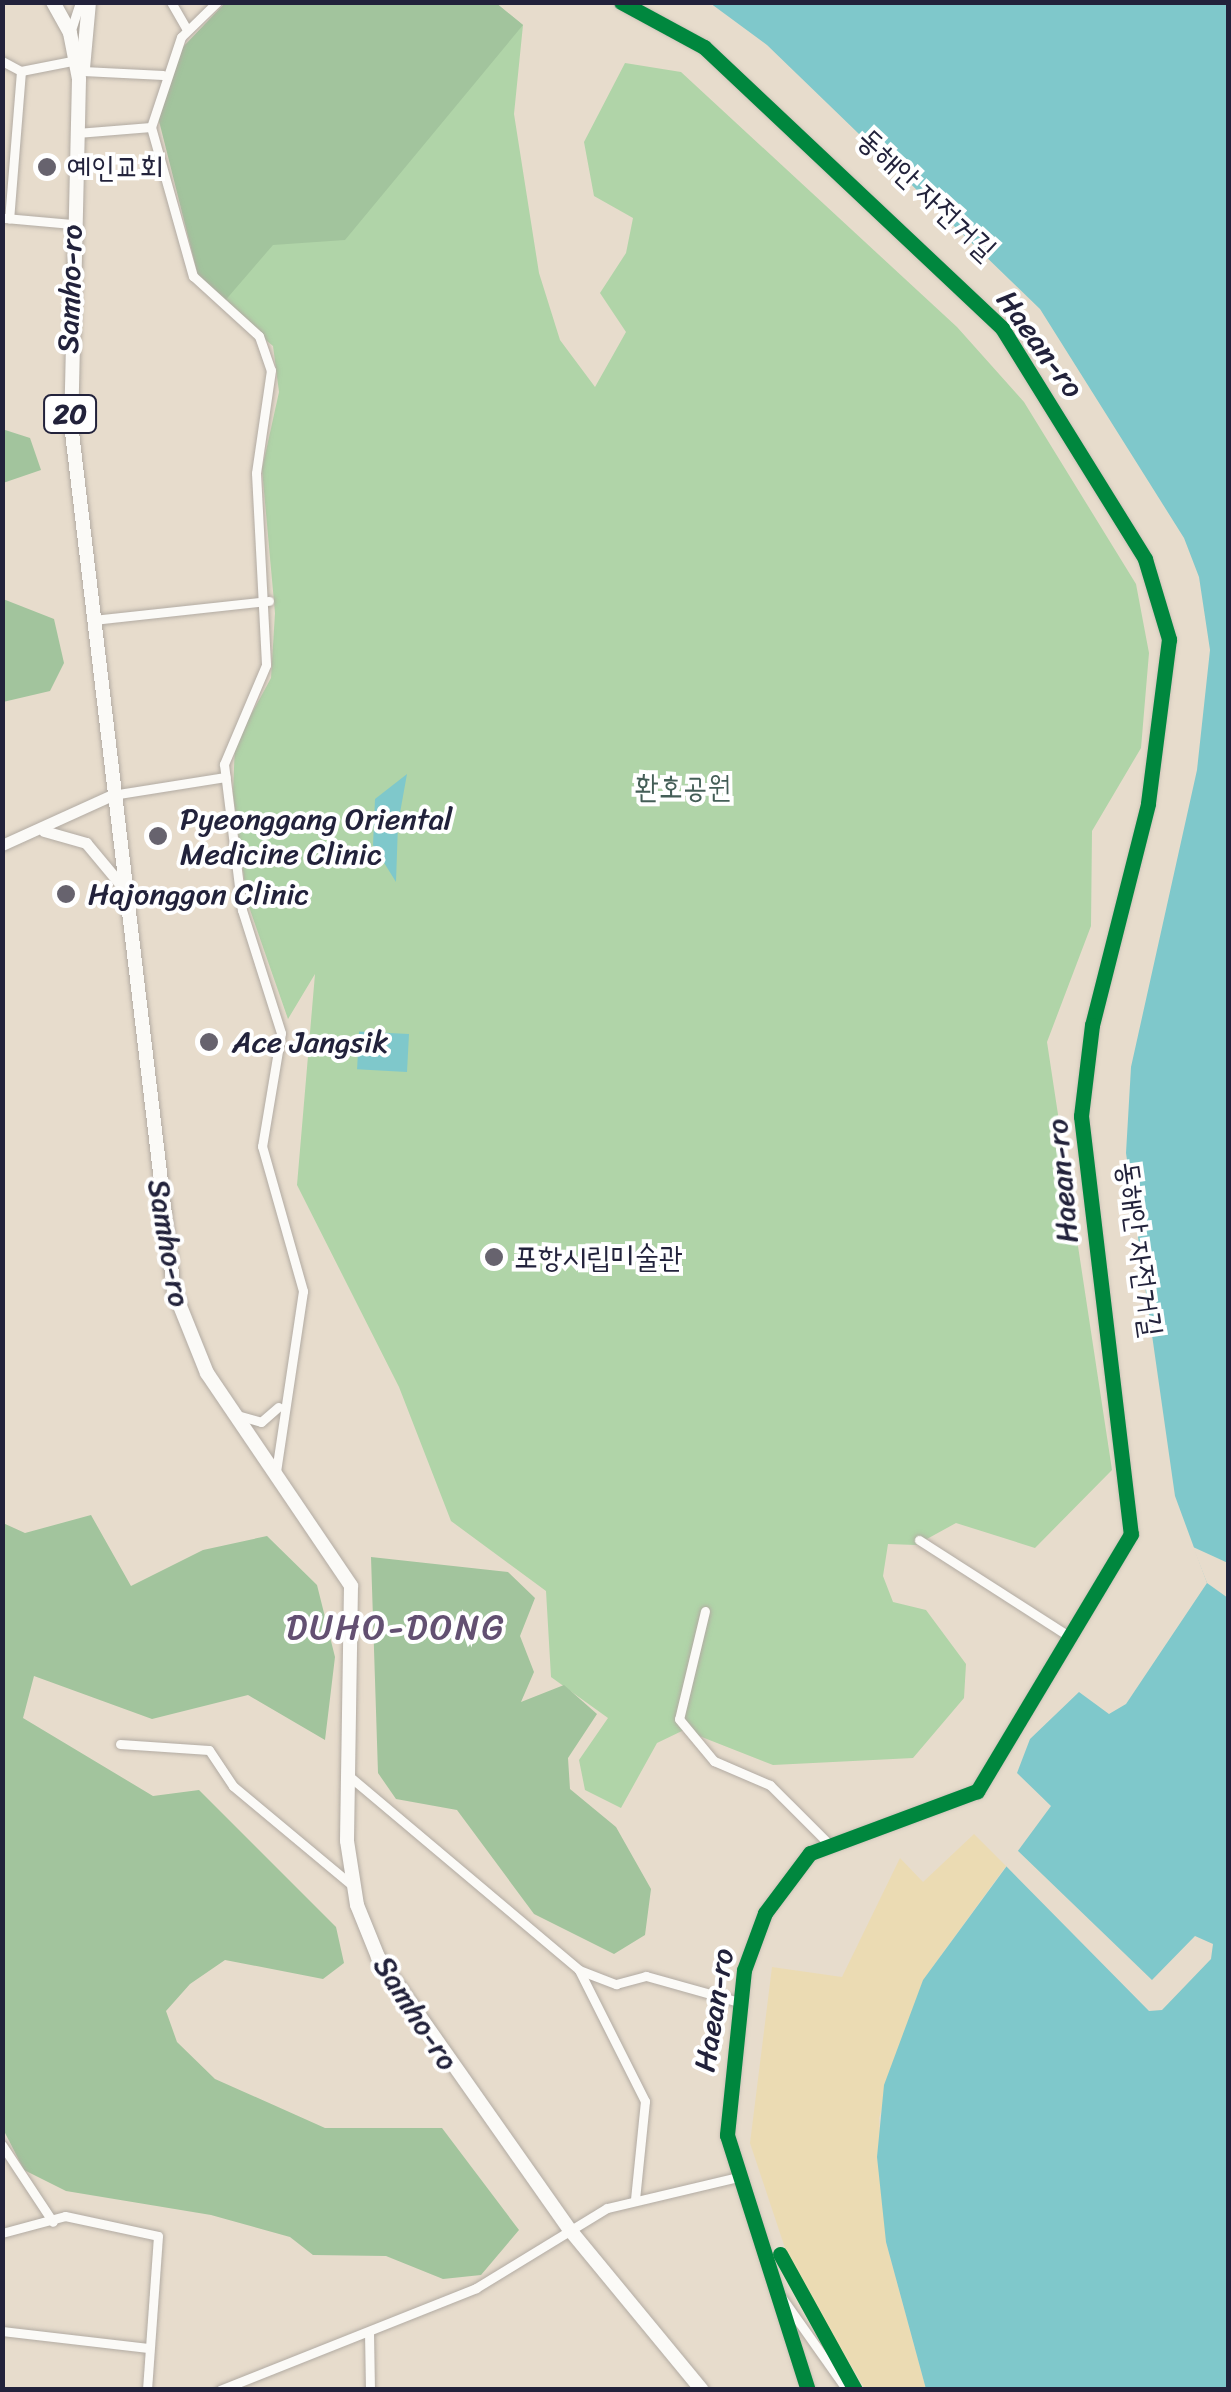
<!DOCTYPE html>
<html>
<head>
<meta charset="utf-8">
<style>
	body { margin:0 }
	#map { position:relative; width:1231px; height:2392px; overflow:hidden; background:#e7dccc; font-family:Sriracha,"Poor Story",sans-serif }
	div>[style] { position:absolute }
	.green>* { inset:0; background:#b0d4a8 }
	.forest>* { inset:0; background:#a2c49d }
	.sand>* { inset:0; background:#ebdbb3 }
	.water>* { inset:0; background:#7fc8cb; transform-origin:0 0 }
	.pier>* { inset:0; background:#e7dccc }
	.roads { filter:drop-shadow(0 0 2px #b2aba3) drop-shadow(0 0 2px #b2aba3) }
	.minor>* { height:9px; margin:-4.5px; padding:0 4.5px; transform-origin:4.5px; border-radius:4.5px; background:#fbfaf7 }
	.tertiary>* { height:11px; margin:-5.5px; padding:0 5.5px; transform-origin:5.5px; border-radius:5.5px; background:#fbfaf7 }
	.primary>* { height:14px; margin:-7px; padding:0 7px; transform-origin:7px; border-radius:7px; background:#fbfaf7 }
	.cycleway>* { height:15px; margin:-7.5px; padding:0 7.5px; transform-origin:7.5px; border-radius:7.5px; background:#00873e }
	.dots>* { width:28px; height:28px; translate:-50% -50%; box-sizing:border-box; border:5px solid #fff; border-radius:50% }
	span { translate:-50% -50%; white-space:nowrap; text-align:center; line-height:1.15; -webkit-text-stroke:8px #fff; paint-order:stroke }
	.shield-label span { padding:2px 8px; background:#fff; border:2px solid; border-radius:8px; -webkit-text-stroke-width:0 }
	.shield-label { font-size:28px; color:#22223b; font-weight:700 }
	.poi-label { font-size:30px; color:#22223b }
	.left { translate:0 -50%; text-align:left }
	.street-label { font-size:30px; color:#22223b }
	.park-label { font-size:30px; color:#445e57 }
	.quarter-label { font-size:35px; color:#635072; letter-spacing:2.5px }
	.frame { position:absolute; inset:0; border:5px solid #22223b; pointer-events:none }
</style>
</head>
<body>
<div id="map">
	<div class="green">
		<i style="clip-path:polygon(225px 2px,496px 3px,523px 25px,514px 114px,539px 273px,560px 340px,595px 387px,626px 332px,600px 293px,626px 253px,633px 218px,594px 196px,584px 142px,625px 63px,681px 72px,957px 327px,1024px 402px,1136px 584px,1149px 653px,1141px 748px,1092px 831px,1091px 926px,1047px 1042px,1112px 1470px,1035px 1548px,956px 1523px,916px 1545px,888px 1544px,883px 1576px,893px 1602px,926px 1610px,966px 1664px,964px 1698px,913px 1758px,773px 1765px,684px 1730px,657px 1743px,621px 1808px,585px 1790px,579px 1760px,608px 1718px,551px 1677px,546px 1591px,451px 1521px,399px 1387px,297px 1185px,315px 974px,288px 1019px,247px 901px,233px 793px,235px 744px,271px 678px,275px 613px,262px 469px,279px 392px,273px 346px,215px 297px)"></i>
	</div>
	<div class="forest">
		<i style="clip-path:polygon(225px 3px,496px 3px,523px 25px,345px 240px,273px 245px,223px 303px,198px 276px,157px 113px,182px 48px)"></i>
		<i style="clip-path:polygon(2px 429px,30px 438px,41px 470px,3px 483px)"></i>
		<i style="clip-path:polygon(3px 599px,54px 619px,64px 663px,50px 691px,3px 702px)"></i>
		<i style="clip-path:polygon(91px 1515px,131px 1586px,203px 1550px,267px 1536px,317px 1585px,335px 1657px,325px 1740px,248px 1695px,152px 1719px,34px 1676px,23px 1718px,153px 1796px,199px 1790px,336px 1927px,344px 1963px,323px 1979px,225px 1960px,190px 1984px,166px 2011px,177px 2042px,215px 2079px,325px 2128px,442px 2128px,519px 2230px,481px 2275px,443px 2279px,386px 2256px,313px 2255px,290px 2237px,211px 2215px,66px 2191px,24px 2170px,3px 2129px,3px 1523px,25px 1533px)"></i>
		<i style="clip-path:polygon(371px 1557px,508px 1572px,535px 1598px,520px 1636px,534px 1672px,521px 1702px,564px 1685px,597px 1714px,568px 1758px,570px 1789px,616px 1827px,651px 1889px,645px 1935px,614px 1954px,534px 1914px,457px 1810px,396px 1799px,378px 1773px)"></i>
	</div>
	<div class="sand">
		<i style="clip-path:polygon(974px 1834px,1006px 1866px,923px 1980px,879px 2118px,886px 2242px,926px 2389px,865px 2389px,791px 2266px,750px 2143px,772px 1967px,842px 1977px,900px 1858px,923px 1882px)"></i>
	</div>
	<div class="water">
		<i style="clip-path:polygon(710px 3px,1228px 3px,1228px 2389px,926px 2389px,886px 2242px,877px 2157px,884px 2085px,923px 1980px,1051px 1806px,1017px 1773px,1030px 1739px,1079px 1692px,1109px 1714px,1126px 1704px,1207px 1583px,1175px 1496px,1126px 1153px,1131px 1067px,1197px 770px,1210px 650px,1199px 577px,1184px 538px,1040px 309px,767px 45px)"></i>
		<i style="clip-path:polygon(407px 774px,398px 824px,396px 882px,373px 845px,375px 799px)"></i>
		<i style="left:409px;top:1034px;width:38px;height:50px;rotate:93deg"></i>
	</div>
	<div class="pier">
		<i style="clip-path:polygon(1193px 1547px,1228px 1563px,1228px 1598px,1207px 1583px)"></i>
		<i style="clip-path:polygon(1013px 1846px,1152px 1980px,1195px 1936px,1213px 1944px,1211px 1959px,1162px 2010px,1149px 2011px,1006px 1866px)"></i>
	</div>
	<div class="roads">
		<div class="minor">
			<i style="left:171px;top:2px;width:32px;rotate:60deg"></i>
			<i style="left:217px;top:2px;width:50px;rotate:135.8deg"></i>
			<i style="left:181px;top:37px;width:95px;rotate:108.4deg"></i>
			<i style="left:151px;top:127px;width:155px;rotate:74.3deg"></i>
			<i style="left:193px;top:276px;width:89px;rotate:42.3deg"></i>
			<i style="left:259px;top:336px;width:36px;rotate:71deg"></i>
			<i style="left:271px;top:370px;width:104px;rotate:98.3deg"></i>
			<i style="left:256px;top:473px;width:192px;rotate:87deg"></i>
			<i style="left:266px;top:665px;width:108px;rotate:113deg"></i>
			<i style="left:224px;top:764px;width:147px;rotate:83deg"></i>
			<i style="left:242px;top:910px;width:129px;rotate:72.4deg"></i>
			<i style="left:281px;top:1033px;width:115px;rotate:99.5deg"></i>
			<i style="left:262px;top:1146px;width:151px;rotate:74.2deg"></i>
			<i style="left:303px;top:1291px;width:182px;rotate:98.5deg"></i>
			<i style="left:70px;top:33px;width:33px;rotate:-72deg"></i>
			<i style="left:2px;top:61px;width:21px;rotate:28deg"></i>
			<i style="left:21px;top:71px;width:148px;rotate:94.6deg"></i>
			<i style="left:21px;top:71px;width:57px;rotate:-11.1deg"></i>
			<i style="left:83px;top:71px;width:80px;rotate:2.9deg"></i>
			<i style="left:77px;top:133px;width:74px;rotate:-4.6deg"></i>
			<i style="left:5px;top:218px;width:67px;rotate:5.1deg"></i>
			<i style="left:93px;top:620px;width:177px;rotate:-6.2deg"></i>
			<i style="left:112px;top:795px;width:115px;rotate:-9deg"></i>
			<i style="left:237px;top:1415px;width:25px;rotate:16deg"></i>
			<i style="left:261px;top:1422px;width:23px;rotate:-41deg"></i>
			<i style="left:919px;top:1540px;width:179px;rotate:32.7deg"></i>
			<i style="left:705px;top:1611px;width:111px;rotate:103.5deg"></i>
			<i style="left:679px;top:1719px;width:55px;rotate:50.2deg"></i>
			<i style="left:714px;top:1761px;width:61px;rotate:23.2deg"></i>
			<i style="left:770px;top:1785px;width:82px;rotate:45deg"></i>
			<i style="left:120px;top:1744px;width:89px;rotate:3.9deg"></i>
			<i style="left:209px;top:1750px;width:43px;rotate:56.3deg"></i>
			<i style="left:233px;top:1786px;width:155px;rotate:39.8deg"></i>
			<i style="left:349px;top:1776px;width:301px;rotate:40.1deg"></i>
			<i style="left:579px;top:1970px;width:147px;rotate:63.3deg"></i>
			<i style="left:645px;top:2101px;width:99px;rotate:95.8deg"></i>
			<i style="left:579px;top:1970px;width:40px;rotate:21deg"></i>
			<i style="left:616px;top:1984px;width:31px;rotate:-15deg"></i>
			<i style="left:646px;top:1976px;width:97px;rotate:15.6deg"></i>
			<i style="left:2px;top:2145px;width:92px;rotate:56.5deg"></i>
			<i style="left:2px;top:2233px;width:65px;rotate:-15.1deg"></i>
			<i style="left:65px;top:2216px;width:95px;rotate:12.1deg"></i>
			<i style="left:158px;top:2236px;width:154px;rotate:94.1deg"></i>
			<i style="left:782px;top:2298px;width:113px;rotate:54.8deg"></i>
			<i style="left:2px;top:2331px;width:147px;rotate:6.6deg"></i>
			<i style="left:369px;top:2332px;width:58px;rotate:89deg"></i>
			<i style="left:220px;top:2390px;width:276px;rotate:-21.7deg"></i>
			<i style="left:476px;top:2288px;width:153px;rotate:-31.4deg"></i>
			<i style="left:607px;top:2208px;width:135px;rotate:-13.3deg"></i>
		</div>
		<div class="tertiary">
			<i style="left:621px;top:2px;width:94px;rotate:28.5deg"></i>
			<i style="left:704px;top:47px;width:410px;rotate:43.3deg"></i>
			<i style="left:1002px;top:328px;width:272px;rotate:58.2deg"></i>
			<i style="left:1145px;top:559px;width:84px;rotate:73.3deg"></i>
			<i style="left:1169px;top:639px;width:166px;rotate:97.3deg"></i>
			<i style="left:1148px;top:804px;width:228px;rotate:104.2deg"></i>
			<i style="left:1092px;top:1025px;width:92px;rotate:96.9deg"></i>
			<i style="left:1081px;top:1116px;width:421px;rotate:83.2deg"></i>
			<i style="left:1131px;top:1534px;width:300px;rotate:120.9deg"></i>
			<i style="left:977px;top:1791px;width:178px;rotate:159.6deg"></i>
			<i style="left:810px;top:1853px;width:75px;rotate:126.9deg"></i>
			<i style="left:765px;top:1913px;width:61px;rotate:110.2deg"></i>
			<i style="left:744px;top:1970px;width:166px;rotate:95.9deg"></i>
			<i style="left:727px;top:2135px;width:268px;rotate:72.4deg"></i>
			<i style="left:44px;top:831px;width:44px;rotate:15.9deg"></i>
			<i style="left:86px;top:843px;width:55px;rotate:50.2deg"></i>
			<i style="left:2px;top:845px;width:121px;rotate:-24.4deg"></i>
		</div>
		<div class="primary">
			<i style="left:53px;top:2px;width:35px;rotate:61deg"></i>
			<i style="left:70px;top:33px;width:47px;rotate:78.9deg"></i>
			<i style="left:79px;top:79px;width:345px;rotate:91.3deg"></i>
			<i style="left:71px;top:424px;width:873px;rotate:83.22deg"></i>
			<i style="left:174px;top:1291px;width:88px;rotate:68.1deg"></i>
			<i style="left:207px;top:1373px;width:257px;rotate:55.9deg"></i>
			<i style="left:351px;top:1586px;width:255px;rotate:90.9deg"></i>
			<i style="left:347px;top:1841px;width:65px;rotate:81.1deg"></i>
			<i style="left:357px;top:1905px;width:56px;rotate:68deg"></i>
			<i style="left:378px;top:1957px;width:334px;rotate:54.9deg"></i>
			<i style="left:570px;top:2230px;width:207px;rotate:50.5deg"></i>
			<i style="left:83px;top:68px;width:66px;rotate:-84.8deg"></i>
		</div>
	</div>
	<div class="cycleway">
		<i style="left:621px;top:2px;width:94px;rotate:28.5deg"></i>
		<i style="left:704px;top:47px;width:410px;rotate:43.3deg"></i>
		<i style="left:1002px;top:328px;width:272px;rotate:58.2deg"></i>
		<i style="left:1145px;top:559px;width:84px;rotate:73.3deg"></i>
		<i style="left:1169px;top:639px;width:166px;rotate:97.3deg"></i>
		<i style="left:1148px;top:804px;width:228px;rotate:104.2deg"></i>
		<i style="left:1092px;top:1025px;width:92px;rotate:96.9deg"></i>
		<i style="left:1081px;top:1116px;width:421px;rotate:83.2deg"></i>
		<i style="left:1131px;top:1534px;width:300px;rotate:120.9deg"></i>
		<i style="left:977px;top:1791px;width:178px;rotate:159.6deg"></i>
		<i style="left:810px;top:1853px;width:75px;rotate:126.9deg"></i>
		<i style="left:765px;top:1913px;width:61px;rotate:110.2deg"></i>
		<i style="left:744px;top:1970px;width:166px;rotate:95.9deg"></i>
		<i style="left:727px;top:2135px;width:268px;rotate:72.4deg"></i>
		<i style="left:780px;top:2254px;width:155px;rotate:61.1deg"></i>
	</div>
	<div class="dots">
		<i style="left:47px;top:167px;background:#67636e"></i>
		<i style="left:158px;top:836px;background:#67636e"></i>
		<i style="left:66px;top:894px;background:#67636e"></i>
		<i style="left:209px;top:1042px;background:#67636e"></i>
		<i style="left:494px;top:1257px;background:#67636e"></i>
	</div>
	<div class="shield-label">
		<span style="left:70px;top:414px">20</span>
	</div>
	<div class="poi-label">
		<span class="left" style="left:67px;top:167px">예인교회</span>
		<span class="left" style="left:180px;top:836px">Pyeonggang Oriental<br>Medicine Clinic</span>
		<span class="left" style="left:88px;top:894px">Hajonggon Clinic</span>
		<span class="left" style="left:232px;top:1042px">Ace Jangsik</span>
		<span class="left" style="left:514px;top:1257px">포항시립미술관</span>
	</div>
	<div class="street-label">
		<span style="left:927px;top:194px;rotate:43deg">동해안 자전거길</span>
		<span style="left:70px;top:289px;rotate:-88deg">Samho-ro</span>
		<span style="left:1040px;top:344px;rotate:54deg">Haean-ro</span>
		<span style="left:1062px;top:1181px;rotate:-95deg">Haean-ro</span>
		<span style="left:169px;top:1243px;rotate:80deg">Samho-ro</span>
		<span style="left:1140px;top:1249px;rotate:82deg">동해안 자전거길</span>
		<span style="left:714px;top:2010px;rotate:-81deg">Haean-ro</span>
		<span style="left:416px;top:2013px;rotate:57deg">Samho-ro</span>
	</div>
	<div class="park-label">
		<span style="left:683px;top:787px">환호공원</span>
	</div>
	<div class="quarter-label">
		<span style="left:396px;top:1627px">DUHO-DONG</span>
	</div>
	<div class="frame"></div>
</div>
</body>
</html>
